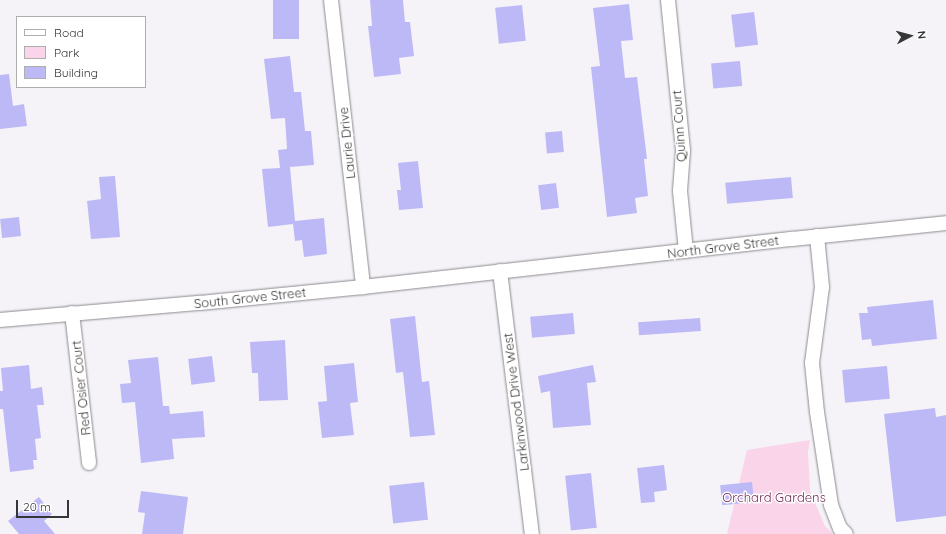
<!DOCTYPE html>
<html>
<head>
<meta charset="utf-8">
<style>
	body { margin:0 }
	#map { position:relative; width:946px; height:534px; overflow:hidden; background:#f5f3f8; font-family:Quicksand,sans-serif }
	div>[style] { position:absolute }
	.green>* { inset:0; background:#fad5e9 }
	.building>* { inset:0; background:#bdb9f6; transform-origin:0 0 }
	.roads { filter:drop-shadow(0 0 1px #8c8a8e) drop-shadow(0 0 1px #8c8a8e) }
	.minor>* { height:14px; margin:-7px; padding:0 7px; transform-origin:7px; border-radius:7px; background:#fff }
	span { translate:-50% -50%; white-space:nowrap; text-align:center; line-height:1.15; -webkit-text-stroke:3px #fff; paint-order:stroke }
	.street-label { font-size:13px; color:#363537 }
	.park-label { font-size:13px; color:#742c59 }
	.legend { position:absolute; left:16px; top:16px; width:130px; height:72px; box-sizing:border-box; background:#fff; border:1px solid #afaeaf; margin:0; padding:5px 7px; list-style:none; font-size:12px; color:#363537 }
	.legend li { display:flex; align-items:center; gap:8px; height:20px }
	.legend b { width:20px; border:1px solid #afaeaf }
	.north { position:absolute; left:890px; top:16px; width:40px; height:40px; -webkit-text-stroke:3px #fff; paint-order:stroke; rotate:84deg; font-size:11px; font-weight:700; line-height:16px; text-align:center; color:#363537 }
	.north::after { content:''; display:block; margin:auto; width:14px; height:18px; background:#363537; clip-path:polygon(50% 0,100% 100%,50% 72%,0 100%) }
	.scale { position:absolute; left:16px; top:500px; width:53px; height:18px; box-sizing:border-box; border:2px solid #363537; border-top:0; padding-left:5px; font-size:12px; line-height:14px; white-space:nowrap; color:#363537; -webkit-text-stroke:3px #fff; paint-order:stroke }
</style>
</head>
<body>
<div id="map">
	<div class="green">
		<i style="clip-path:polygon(810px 440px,808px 452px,810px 491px,825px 526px,833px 534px,727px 534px,747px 450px)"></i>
	</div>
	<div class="building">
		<i style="left:273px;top:0;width:26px;height:39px"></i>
		<i style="clip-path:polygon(370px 0,403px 0,405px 22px,410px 22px,414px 56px,399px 58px,401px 74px,374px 77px,368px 26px,372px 26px)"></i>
		<i style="clip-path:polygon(629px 4px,633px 40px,621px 41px,625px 78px,637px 77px,647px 159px,644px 159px,648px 196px,635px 198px,637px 213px,607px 217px,591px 67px,600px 66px,593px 8px)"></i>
		<i style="left:522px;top:5px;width:36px;height:27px;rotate:84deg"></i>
		<i style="left:754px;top:12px;width:33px;height:23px;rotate:83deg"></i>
		<i style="clip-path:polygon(290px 56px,294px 92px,301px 92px,305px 131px,311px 131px,314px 165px,290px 167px,295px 221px,324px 218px,327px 254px,304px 257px,302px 240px,295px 241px,293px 224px,268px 227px,262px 169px,280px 168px,278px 150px,287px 149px,285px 118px,271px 119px,264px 59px)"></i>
		<i style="left:740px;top:61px;width:25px;height:29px;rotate:85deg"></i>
		<i style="clip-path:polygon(9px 74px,13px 106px,24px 104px,27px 126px,0 129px,0 75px)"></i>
		<i style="left:562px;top:131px;width:21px;height:17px;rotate:85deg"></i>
		<i style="clip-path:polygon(418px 161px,423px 208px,399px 210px,397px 190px,401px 190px,398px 163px)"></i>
		<i style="clip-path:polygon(115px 176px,120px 237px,91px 239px,87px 201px,101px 199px,99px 177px)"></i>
		<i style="left:791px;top:177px;width:21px;height:66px;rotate:85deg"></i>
		<i style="left:556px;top:183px;width:25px;height:18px;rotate:83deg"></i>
		<i style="left:19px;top:217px;width:19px;height:19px;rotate:84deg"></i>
		<i style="clip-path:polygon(933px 300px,937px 339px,872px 346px,871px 339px,862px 340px,859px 313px,868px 313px,867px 307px)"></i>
		<i style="left:573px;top:313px;width:21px;height:43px;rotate:85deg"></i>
		<i style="clip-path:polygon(415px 316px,422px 382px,429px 381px,435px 435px,410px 437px,403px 372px,396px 373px,390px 319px)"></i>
		<i style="left:700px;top:318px;width:13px;height:62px;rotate:86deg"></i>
		<i style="clip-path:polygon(285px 340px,288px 400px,259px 401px,258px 373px,252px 373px,250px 342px)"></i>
		<i style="left:212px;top:356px;width:26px;height:24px;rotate:83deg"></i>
		<i style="clip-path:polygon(158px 357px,163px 406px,169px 406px,170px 414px,203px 411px,205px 437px,172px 439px,174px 459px,141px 463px,135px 402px,122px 403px,120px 384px,131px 383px,128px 360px)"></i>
		<i style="clip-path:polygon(354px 363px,358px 402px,350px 403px,354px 435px,322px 438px,318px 402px,327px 401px,324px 366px)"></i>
		<i style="clip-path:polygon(29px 365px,31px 389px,42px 387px,44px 405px,37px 405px,41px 438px,35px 439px,37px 460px,33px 460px,34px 469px,10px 472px,3px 409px,0 409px,0 391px,3px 391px,1px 368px)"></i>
		<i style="clip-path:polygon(593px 365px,596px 382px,587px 383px,591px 425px,553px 428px,550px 391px,541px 393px,538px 376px)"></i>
		<i style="left:887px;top:366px;width:33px;height:45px;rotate:85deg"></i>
		<i style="clip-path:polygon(935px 408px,936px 417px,946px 415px,946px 516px,896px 522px,884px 414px)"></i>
		<i style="clip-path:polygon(664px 465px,667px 490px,654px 492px,655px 502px,641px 503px,637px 468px)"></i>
		<i style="left:591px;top:473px;width:55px;height:26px;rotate:84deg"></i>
		<i style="left:424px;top:482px;width:38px;height:35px;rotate:84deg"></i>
		<i style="left:752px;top:482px;width:20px;height:32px;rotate:84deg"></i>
		<i style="clip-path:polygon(141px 491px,188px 497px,183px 534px,142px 534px,145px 513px,138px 512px)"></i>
		<i style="clip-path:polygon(39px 497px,52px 514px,44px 521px,55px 534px,19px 534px,8px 521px)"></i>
	</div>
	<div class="roads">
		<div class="minor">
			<i style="left:331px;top:0;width:289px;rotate:83.6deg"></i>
			<i style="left:668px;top:0;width:152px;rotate:84.3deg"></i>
			<i style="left:683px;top:151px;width:40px;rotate:94.3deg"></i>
			<i style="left:680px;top:191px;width:60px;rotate:84.3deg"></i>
			<i style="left:817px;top:236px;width:51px;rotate:84.4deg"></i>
			<i style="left:822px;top:287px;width:77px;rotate:97.5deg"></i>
			<i style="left:812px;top:363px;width:49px;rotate:84.2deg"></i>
			<i style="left:817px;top:412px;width:94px;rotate:81.4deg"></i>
			<i style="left:831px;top:505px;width:25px;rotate:69deg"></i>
			<i style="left:840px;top:528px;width:8px;rotate:45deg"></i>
			<i style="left:500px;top:271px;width:265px;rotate:83.1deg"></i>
			<i style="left:72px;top:313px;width:151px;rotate:83.5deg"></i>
			<i style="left:0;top:320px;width:201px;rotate:-4.9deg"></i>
			<i style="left:200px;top:303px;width:164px;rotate:-5.6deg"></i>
			<i style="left:363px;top:287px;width:432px;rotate:-6.4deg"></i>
			<i style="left:792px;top:239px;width:155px;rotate:-5.9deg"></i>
		</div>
	</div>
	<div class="street-label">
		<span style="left:679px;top:126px;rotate:-94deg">Quinn Court</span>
		<span style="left:347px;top:143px;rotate:-96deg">Laurie Drive</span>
		<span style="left:723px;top:247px;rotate:-7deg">North Grove Street</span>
		<span style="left:250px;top:298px;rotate:-6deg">South Grove Street</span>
		<span style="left:81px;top:388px;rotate:-96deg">Red Osier Court</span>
		<span style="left:516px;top:402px;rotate:-97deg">Larkinwood Drive West</span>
	</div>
	<div class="park-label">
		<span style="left:774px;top:497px">Orchard Gardens</span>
	</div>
	<ul class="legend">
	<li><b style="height:5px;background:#fff"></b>Road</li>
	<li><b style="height:11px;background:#fad5e9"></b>Park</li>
	<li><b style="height:11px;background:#bdb9f6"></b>Building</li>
	</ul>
	<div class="north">N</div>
	<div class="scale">20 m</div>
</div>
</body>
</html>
